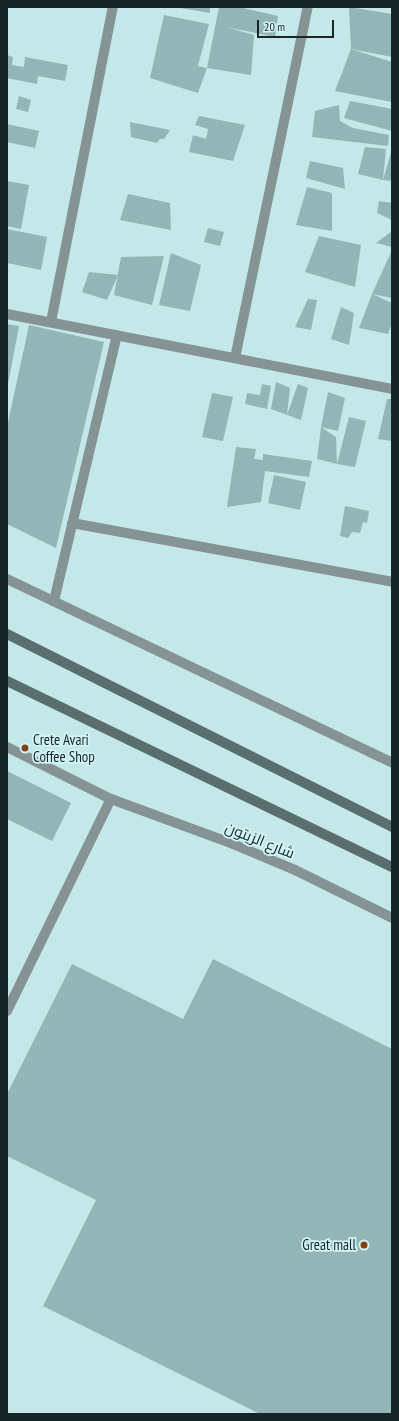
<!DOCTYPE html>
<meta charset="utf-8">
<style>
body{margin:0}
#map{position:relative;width:399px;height:1421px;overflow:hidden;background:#c4e7e9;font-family:"PT Sans Narrow",Cairo,sans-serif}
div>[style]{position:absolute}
.building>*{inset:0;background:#94b5b7}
.street>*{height:10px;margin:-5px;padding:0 5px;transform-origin:5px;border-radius:5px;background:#859394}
.secondary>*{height:10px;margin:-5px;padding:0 5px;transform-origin:5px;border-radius:5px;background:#5a6e70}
.dots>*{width:11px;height:11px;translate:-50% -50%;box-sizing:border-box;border:2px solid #d1f4f6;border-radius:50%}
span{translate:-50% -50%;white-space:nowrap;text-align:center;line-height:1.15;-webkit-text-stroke:3.5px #d1f4f6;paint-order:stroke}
.poi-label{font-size:15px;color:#182526}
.left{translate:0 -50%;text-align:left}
.right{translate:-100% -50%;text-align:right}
.street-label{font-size:15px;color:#182526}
.frame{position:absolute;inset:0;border:8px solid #182526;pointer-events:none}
.scale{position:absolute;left:257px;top:20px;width:77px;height:18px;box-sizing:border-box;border:2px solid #182526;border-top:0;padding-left:5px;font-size:12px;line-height:14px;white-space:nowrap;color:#182526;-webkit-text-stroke:3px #d1f4f6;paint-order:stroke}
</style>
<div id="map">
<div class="building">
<div style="clip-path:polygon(174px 7px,210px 7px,210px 13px)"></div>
<div style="clip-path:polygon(219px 7px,239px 7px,278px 16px,275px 37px,226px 27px,254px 35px,251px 75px,207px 68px,198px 93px,150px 78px,164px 15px,209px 24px,198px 66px,207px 68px)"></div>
<div style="clip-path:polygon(349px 7px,392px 14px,392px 57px,351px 49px)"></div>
<div style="clip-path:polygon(351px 49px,392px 62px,392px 102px,335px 91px)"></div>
<div style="clip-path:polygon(7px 55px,13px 57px,12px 65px,24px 67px,25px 57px,68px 65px,65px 81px,38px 76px,37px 84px,7px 78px)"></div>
<div style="clip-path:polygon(19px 96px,31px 100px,28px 112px,16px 109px)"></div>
<div style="clip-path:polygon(350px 101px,392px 109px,392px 131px,344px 118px)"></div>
<div style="clip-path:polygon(339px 105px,340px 121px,353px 128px,389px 135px,388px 146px,312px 137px,315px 111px)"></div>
<div style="clip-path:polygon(199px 116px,245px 125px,233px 161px,189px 152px,193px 135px,206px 139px,208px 129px,195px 125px)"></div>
<div style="clip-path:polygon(130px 122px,170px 130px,164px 139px,160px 139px,157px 143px,131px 137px)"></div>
<div style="clip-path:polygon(7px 124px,39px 131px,35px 148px,7px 142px)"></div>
<div style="clip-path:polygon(365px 147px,386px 149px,383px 180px,358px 174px)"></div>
<div style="clip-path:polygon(392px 149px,392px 181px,383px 180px)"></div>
<div style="clip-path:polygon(310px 161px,343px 168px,345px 189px,306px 178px)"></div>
<div style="clip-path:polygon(7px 181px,29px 185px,21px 229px,7px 226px)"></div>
<div style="clip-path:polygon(307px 187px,332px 193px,332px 231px,296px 225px)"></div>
<div style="clip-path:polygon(128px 194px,170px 203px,171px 230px,120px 220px)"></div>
<div style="clip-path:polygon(379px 201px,392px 203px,392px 220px,377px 213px)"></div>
<div style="clip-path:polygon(208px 228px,224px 232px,220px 246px,204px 242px)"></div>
<div style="clip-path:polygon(7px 229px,47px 237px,41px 270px,7px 263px)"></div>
<div style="clip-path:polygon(392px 231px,392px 247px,376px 243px)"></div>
<div style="clip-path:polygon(319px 236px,361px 245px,355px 287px,305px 272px)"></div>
<div style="clip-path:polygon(392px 250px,392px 298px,372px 294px)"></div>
<div style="clip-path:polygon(171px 253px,201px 265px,190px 311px,159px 305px)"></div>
<div style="clip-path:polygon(164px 256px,152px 305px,114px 295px,121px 257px)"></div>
<div style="clip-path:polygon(89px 272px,118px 275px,107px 300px,82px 292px)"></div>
<div style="clip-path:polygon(372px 294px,392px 303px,392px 322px,388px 334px,359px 328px)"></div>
<div style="clip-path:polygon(308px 299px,317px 300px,311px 330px,295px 327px)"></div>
<div style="clip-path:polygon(341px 307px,354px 313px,349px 345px,331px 339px)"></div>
<div style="clip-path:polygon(7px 324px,19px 326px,8px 384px,7px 384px)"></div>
<div style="clip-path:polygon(29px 325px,104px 342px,56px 548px,7px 524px,7px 427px)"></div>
<div style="clip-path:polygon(276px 382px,290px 388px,287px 415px,298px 384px,308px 388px,301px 420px,271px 409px)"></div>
<div style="clip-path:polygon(262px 384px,271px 386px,267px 409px,245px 404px,247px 393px,260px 395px)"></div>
<div style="clip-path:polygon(328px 392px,345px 398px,338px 431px,321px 427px)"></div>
<div style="clip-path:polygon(212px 393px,233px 397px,223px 441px,202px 437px)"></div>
<div style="clip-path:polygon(387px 399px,392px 399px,392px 441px,378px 439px)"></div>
<div style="clip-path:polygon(349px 417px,366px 421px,355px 467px,337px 464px,317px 459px,321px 427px,336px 437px,337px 464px)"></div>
<div style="clip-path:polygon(236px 447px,256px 449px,254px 459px,263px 460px,263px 454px,312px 461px,309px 477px,265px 471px,261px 502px,227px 507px)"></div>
<div style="clip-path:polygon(274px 475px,306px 482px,300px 510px,268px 503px)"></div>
<div style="clip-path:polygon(345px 506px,369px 511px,367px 523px,363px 522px,360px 533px,352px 532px,348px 538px,340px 536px)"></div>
<div style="clip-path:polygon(7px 771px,71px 803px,52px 841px,7px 819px)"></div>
<div style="clip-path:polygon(213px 959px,392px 1049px,392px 1414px,260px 1414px,43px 1306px,96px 1200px,7px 1156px,7px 1094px,72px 964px,183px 1019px)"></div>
</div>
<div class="street">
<div style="left:7px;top:314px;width:392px;rotate:11deg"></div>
<div style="left:51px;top:322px;width:321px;rotate:-78.9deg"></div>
<div style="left:235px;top:358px;width:359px;rotate:-78.3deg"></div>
<div style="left:72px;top:523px;width:325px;rotate:10.4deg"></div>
<div style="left:7px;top:579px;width:427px;rotate:25.5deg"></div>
<div style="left:54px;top:601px;width:273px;rotate:-76.7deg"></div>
<div style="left:7px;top:747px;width:116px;rotate:26.6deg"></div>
<div style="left:111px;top:799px;width:130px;rotate:20.2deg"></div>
<div style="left:233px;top:844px;width:67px;rotate:22.8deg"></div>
<div style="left:295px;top:870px;width:108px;rotate:26.3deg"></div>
<div style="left:7px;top:1011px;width:236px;rotate:-63.9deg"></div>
</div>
<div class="secondary">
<div style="left:7px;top:634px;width:431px;rotate:26.6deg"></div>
<div style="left:7px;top:681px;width:428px;rotate:25.8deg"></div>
</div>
<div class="dots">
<div style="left:25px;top:748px;background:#844212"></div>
<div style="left:364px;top:1245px;background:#844212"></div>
</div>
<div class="poi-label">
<span class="left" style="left:33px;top:748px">Crete Avari<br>Coffee Shop</span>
<span class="right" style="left:356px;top:1245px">Great mall</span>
</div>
<div class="street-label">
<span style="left:260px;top:840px;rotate:22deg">شارع الزيتون</span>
</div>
<div class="frame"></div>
<div class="scale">20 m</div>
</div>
